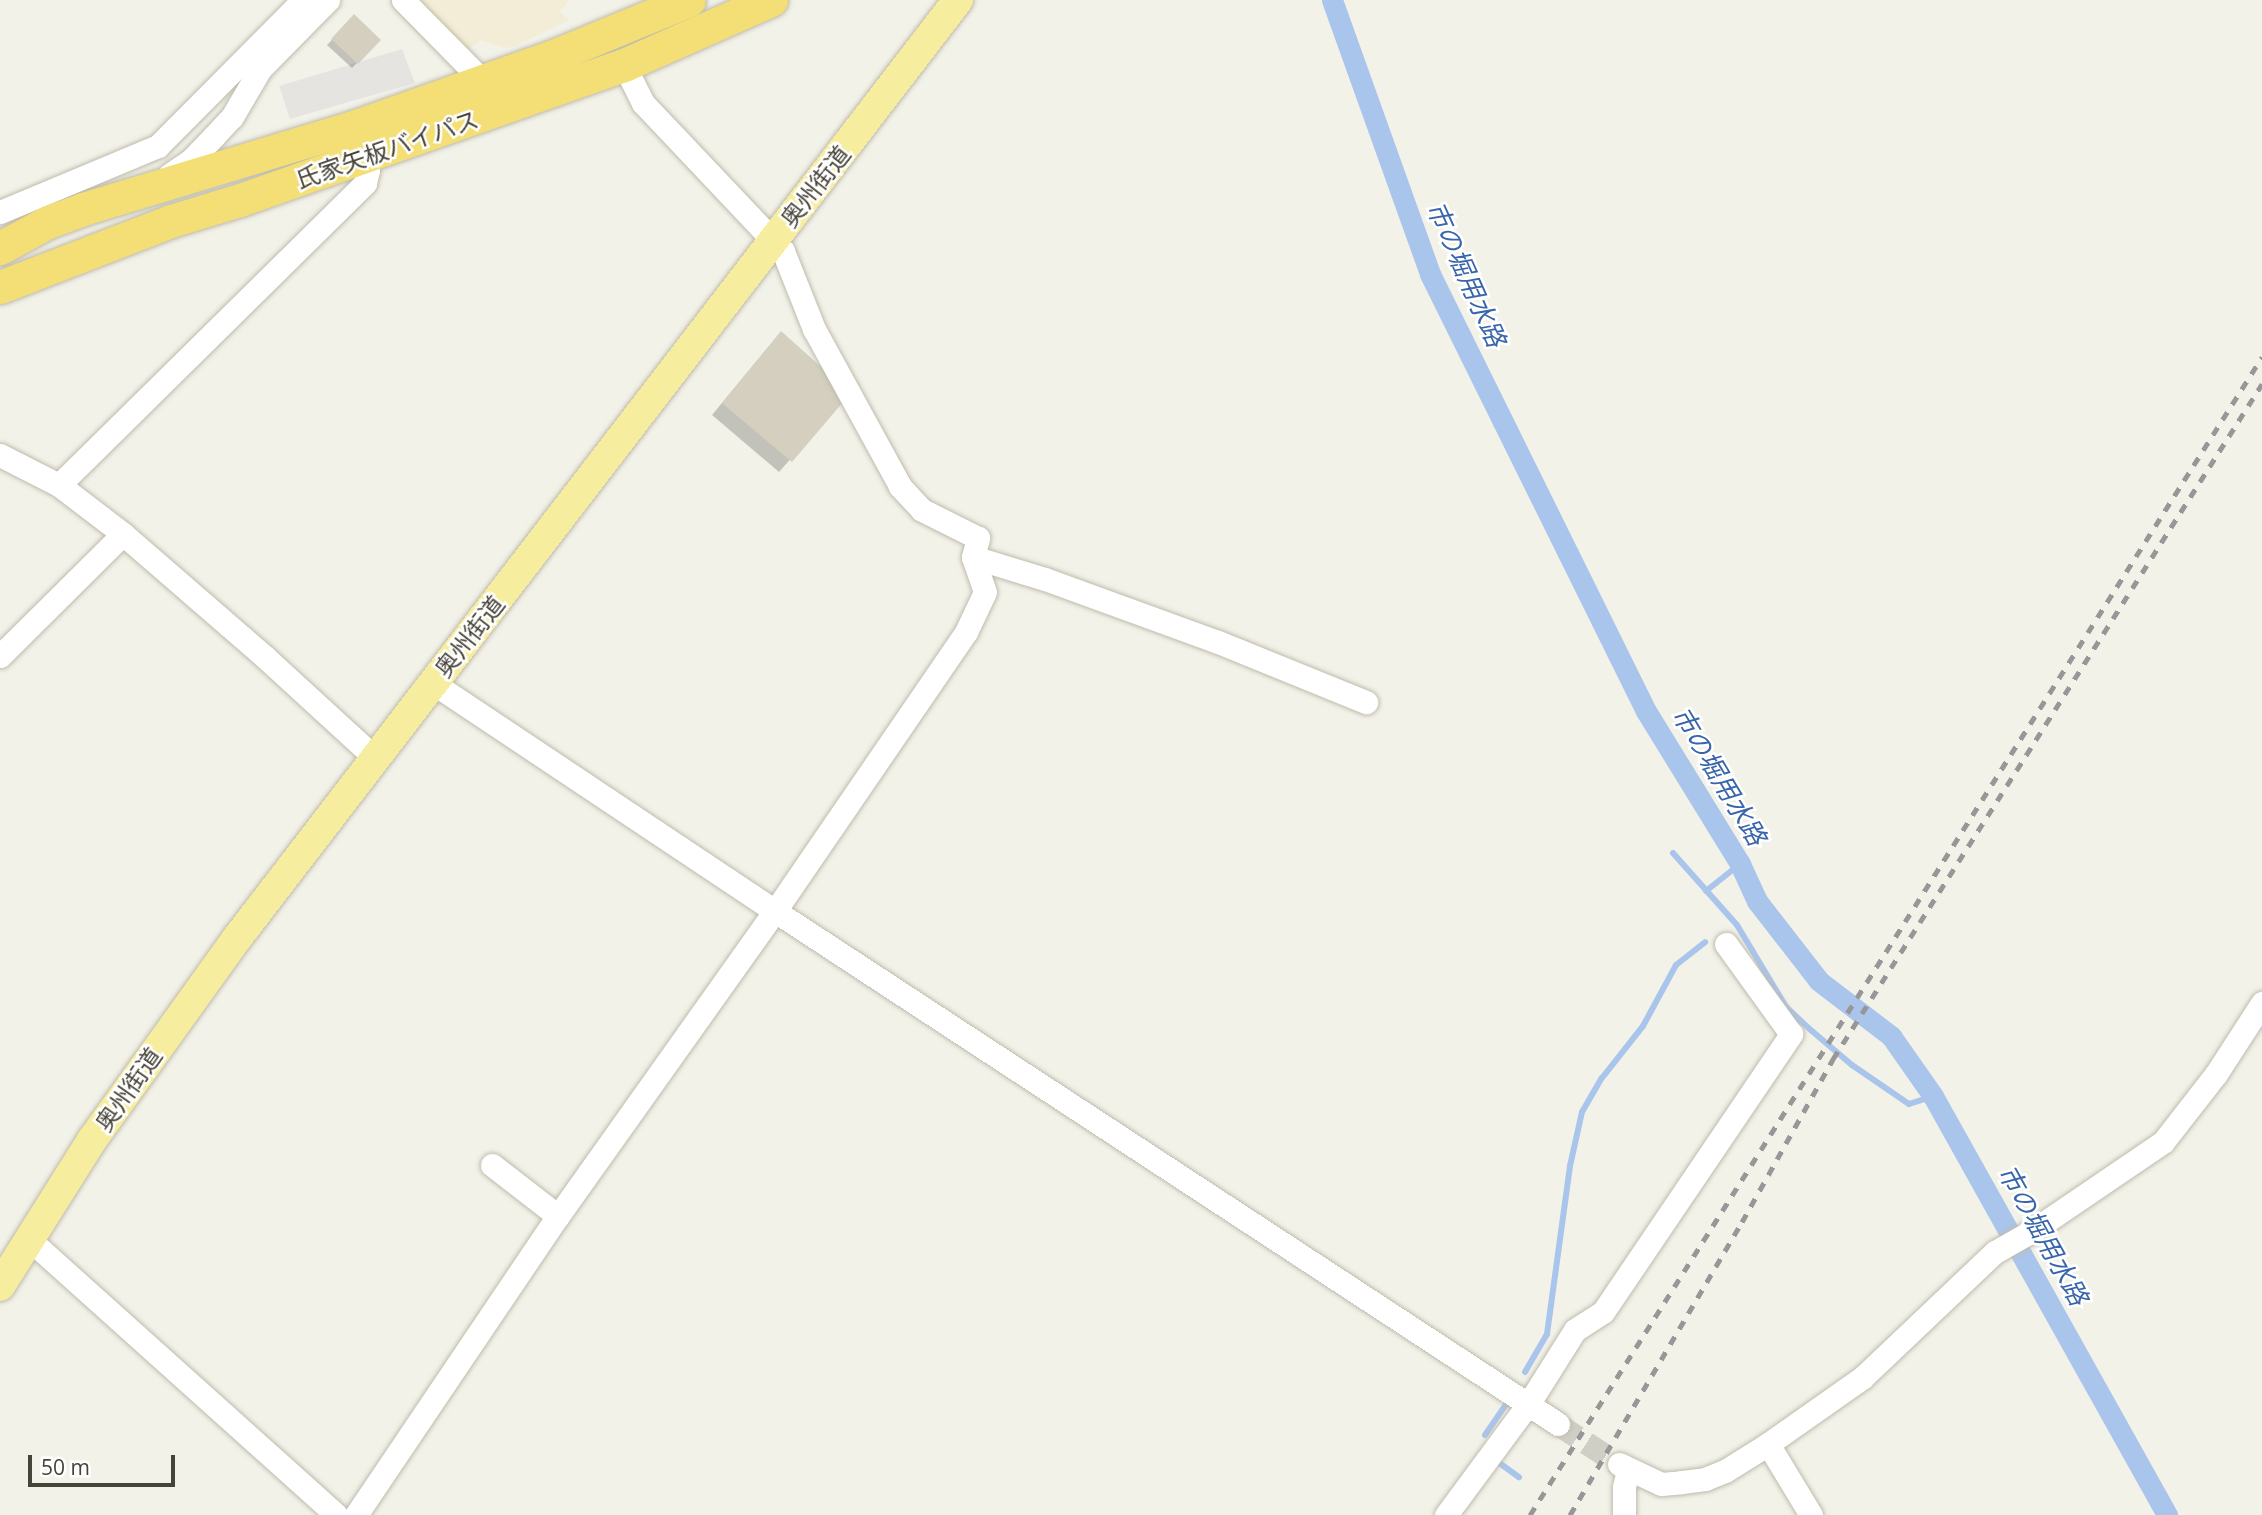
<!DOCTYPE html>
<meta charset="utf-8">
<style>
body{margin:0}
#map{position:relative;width:2262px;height:1515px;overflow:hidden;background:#f3f2e9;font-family:"Open Sans","Noto Sans JP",sans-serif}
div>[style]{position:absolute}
.commercial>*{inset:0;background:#f3ecd6}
.parking>*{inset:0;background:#e5e4e0}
.shadow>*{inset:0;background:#0003}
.stream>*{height:6px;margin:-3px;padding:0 3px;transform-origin:3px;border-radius:3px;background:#aac5eb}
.canal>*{height:21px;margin:-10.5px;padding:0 10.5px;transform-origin:10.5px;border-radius:10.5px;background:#aac5eb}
.building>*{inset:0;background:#d4cfbf}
.minor-tunnel>*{height:23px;margin-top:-11.5px;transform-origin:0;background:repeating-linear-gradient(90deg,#d0cfc6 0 23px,transparent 0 34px)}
.roads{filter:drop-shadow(0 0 2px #bebbac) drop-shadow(0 0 2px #bebbac)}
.minor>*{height:23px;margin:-11.5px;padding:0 11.5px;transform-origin:11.5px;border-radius:11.5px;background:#fff}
.major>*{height:30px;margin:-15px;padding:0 15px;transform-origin:15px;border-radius:15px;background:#f6ed9f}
.highway>*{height:33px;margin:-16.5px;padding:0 16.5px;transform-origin:16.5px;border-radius:16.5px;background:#f3df75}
.rail>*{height:5px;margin-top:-2.5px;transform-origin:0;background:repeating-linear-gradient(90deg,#979797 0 9px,transparent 0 18px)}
span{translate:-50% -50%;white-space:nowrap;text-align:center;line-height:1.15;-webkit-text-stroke:5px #fff;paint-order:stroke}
.street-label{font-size:24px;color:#464338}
.water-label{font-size:26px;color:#3966aa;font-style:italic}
.scale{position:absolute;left:28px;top:1455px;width:147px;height:32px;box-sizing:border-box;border:4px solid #464338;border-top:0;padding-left:9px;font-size:21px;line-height:24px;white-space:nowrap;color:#464338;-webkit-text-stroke:5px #fff;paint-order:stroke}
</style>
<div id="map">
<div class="commercial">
<div style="clip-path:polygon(416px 0,570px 0,560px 11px,569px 20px,515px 46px,505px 48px,481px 40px,468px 50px)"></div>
</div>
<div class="parking">
<div style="clip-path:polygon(402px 49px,415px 83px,290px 119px,279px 86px)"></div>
</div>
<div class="shadow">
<div style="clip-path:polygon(354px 17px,379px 40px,352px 68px,327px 45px)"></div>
<div style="clip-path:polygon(770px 345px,842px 401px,779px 472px,712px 415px)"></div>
</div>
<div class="stream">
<div style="left:1673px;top:853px;width:96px;rotate:48.4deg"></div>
<div style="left:1737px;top:925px;width:96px;rotate:59.1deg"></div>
<div style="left:1786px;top:1007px;width:35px;rotate:43deg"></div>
<div style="left:1812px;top:1031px;width:52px;rotate:40.4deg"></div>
<div style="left:1852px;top:1065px;width:69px;rotate:34.4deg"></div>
<div style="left:1909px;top:1104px;width:25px;rotate:-18deg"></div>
<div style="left:1706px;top:891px;width:43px;rotate:-38.5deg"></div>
<div style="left:1525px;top:1372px;width:44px;rotate:-59.9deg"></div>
<div style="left:1547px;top:1334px;width:170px;rotate:-82.2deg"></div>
<div style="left:1570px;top:1166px;width:55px;rotate:-77.5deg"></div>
<div style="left:1582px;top:1112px;width:39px;rotate:-60deg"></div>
<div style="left:1602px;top:1078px;width:66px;rotate:-51.7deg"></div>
<div style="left:1643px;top:1026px;width:69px;rotate:-61.6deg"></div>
<div style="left:1676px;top:965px;width:37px;rotate:-38deg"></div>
<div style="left:1485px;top:1435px;width:42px;rotate:-55.6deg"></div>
<div style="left:1498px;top:1462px;width:26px;rotate:36deg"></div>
</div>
<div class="canal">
<div style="left:1332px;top:0;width:291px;rotate:70.3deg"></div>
<div style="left:1430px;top:274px;width:487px;rotate:63.7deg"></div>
<div style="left:1646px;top:711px;width:180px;rotate:58.4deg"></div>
<div style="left:1740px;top:864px;width:41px;rotate:65.3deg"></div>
<div style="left:1757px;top:901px;width:101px;rotate:52.2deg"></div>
<div style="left:1819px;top:981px;width:91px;rotate:37.4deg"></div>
<div style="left:1891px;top:1036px;width:73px;rotate:55deg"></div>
<div style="left:1933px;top:1096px;width:480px;rotate:60.8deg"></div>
</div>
<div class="building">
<div style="clip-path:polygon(354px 14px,381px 40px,358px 64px,331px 39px)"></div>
<div style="clip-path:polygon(781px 331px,828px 373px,844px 401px,792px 462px,722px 403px)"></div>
</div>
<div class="minor-tunnel">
<div style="left:1558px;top:1424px;width:73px;rotate:33.3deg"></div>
</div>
<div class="roads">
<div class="minor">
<div style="left:403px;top:0;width:104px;rotate:45.4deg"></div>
<div style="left:476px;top:74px;width:8px;rotate:83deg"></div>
<div style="left:169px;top:175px;width:27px;rotate:-34deg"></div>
<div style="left:191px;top:160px;width:33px;rotate:-46deg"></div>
<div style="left:214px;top:136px;width:26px;rotate:-47deg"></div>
<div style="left:232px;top:117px;width:56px;rotate:-59.7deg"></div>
<div style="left:260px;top:69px;width:97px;rotate:-45.4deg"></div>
<div style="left:0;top:212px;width:171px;rotate:-22.7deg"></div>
<div style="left:158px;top:146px;width:206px;rotate:-45.2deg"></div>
<div style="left:0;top:455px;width:66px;rotate:27deg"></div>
<div style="left:59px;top:485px;width:81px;rotate:37.4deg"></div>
<div style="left:123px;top:534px;width:189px;rotate:40.9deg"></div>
<div style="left:266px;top:658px;width:148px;rotate:42.5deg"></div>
<div style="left:59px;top:485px;width:430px;rotate:-44.6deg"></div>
<div style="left:365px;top:183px;width:13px;rotate:-77deg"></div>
<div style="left:368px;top:170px;width:13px;rotate:-99deg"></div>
<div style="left:973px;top:557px;width:75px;rotate:17deg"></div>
<div style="left:1045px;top:579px;width:184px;rotate:20deg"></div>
<div style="left:1218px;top:642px;width:160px;rotate:22.1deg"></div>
<div style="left:0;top:656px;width:173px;rotate:-44.8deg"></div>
<div style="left:433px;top:683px;width:411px;rotate:33.7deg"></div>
<div style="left:775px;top:911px;width:936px;rotate:33.23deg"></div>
<div style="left:492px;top:1165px;width:83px;rotate:37.7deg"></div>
<div style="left:30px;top:1240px;width:411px;rotate:41.9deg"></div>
<div style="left:1768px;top:1444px;width:115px;rotate:-35.1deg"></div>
<div style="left:1862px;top:1378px;width:183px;rotate:-43.5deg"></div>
<div style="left:1995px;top:1252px;width:43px;rotate:-29.6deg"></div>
<div style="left:2032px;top:1231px;width:158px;rotate:-34.2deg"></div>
<div style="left:2163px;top:1142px;width:86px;rotate:-52.1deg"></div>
<div style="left:2216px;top:1074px;width:85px;rotate:-57.1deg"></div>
<div style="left:1619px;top:1464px;width:47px;rotate:25.5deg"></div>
<div style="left:1661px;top:1484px;width:21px;rotate:-5deg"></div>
<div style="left:1682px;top:1482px;width:23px;rotate:-7deg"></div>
<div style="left:1705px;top:1479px;width:22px;rotate:-22deg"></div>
<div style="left:1725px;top:1471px;width:51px;rotate:-32.1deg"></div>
<div style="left:1768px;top:1444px;width:83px;rotate:58.8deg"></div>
<div style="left:356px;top:1515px;width:361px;rotate:-56deg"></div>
<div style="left:558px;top:1216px;width:374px;rotate:-54.6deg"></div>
<div style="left:775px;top:911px;width:338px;rotate:-55.6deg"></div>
<div style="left:966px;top:632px;width:44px;rotate:-64.6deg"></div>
<div style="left:985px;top:592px;width:37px;rotate:-109deg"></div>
<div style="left:973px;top:557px;width:20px;rotate:-75deg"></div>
<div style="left:978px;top:538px;width:63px;rotate:-153.4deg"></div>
<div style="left:922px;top:510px;width:33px;rotate:-133deg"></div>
<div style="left:900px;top:486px;width:179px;rotate:-118.7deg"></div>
<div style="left:814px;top:329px;width:84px;rotate:-111.7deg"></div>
<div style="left:783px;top:251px;width:204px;rotate:-133.4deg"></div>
<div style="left:643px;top:103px;width:42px;rotate:-116.6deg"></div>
<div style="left:1446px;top:1515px;width:139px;rotate:-53.5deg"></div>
<div style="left:1529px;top:1403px;width:86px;rotate:-57.8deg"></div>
<div style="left:1575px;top:1330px;width:33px;rotate:-33deg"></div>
<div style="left:1603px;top:1312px;width:336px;rotate:-55.9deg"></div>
<div style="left:1791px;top:1034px;width:111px;rotate:-125.8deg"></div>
<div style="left:1624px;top:1515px;width:28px;rotate:-90deg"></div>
<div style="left:1624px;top:1487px;width:17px;rotate:-77deg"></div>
</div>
<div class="major">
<div style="left:0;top:1286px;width:173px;rotate:-57.8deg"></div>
<div style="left:92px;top:1140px;width:250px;rotate:-54.3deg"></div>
<div style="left:238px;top:937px;width:1182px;rotate:-52.46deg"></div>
</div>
<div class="highway">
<div style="left:0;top:248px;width:55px;rotate:-28.4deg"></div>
<div style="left:48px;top:222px;width:37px;rotate:-20deg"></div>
<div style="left:83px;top:209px;width:282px;rotate:-16.9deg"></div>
<div style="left:353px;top:127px;width:210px;rotate:-19.5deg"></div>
<div style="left:551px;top:57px;width:149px;rotate:-22.4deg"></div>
<div style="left:0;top:287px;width:183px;rotate:-21.1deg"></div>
<div style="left:171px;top:221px;width:72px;rotate:-16.9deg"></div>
<div style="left:240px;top:200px;width:407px;rotate:-19.4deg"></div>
<div style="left:624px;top:65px;width:161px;rotate:-23.9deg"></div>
</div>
</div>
<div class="rail">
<div style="left:1530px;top:1515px;width:1370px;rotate:-57.7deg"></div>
<div style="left:1570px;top:1515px;width:340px;rotate:-59.6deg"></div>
<div style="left:1742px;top:1222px;width:187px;rotate:-60.8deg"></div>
<div style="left:1833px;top:1059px;width:800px;rotate:-57.56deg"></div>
</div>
<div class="street-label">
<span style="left:387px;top:149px;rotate:-19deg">氏家矢板バイパス</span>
<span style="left:815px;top:186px;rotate:-52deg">奥州街道</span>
<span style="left:469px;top:636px;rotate:-52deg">奥州街道</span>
<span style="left:128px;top:1089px;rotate:-55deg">奥州街道</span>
</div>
<div class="water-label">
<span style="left:1466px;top:274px;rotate:66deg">市の堀用水路</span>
<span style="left:1719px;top:776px;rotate:59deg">市の堀用水路</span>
<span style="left:2043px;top:1235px;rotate:61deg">市の堀用水路</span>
</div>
<div class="scale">50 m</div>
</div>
